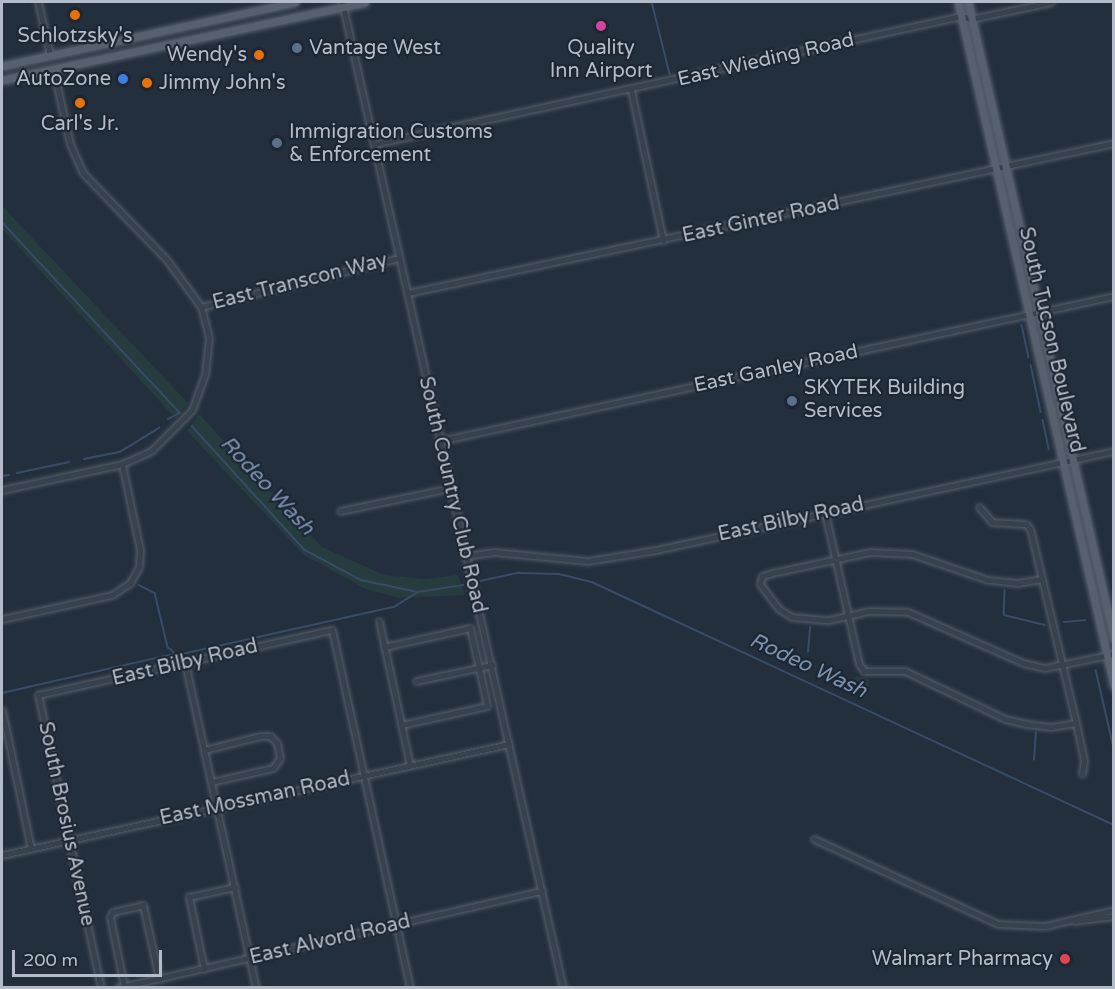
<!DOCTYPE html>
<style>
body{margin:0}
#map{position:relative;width:1115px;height:989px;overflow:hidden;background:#242f3e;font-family:"Varela Round",sans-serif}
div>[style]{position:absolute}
.green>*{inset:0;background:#263c3f}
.stream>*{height:1.5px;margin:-0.75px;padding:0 0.75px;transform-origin:0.75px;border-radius:0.75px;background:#394c67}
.roads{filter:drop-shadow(0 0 2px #565f6c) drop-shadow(0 0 2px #565f6c)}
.minor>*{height:5px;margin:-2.5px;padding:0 2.5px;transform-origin:2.5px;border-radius:2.5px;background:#38414e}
.major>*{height:7px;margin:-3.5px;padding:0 3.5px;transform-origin:3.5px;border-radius:3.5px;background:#56606e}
.dots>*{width:16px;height:16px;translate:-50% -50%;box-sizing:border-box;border:3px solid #1d2633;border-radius:50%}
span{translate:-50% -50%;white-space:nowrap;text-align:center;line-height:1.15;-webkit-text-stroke:4.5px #1d2633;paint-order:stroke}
.poi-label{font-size:20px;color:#b4bcc9}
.left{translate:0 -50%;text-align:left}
.right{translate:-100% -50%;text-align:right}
.street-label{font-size:20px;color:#b4bcc9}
.water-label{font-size:21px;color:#7c92b1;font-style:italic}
.frame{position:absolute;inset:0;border:3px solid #b4bcc9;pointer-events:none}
.scale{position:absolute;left:12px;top:950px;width:150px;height:27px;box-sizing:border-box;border:3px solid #b4bcc9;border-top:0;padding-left:8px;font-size:18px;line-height:21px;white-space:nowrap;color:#b4bcc9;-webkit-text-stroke:4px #1d2633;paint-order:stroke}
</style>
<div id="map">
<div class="green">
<div style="clip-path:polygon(2px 206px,188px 403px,176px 419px,2px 229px)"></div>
<div style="clip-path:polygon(199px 414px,322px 547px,384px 575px,425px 579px,458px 575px,465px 595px,399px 598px,366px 589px,304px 555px,187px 431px)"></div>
<div style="clip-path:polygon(857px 676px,869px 680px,867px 696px,852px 688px,848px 681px)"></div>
</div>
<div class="stream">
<div style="left:652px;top:2px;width:74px;rotate:76deg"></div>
<div style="left:2px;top:222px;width:261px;rotate:47deg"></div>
<div style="left:180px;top:413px;width:13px;rotate:151deg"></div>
<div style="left:1022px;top:325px;width:33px;rotate:78deg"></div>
<div style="left:1031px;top:365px;width:48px;rotate:78deg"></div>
<div style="left:1043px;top:420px;width:30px;rotate:78deg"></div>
<div style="left:192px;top:426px;width:168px;rotate:47.7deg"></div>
<div style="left:305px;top:550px;width:64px;rotate:28.2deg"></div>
<div style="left:361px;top:580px;width:58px;rotate:11.9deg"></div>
<div style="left:418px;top:592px;width:46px;rotate:-8.8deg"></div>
<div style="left:84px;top:459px;width:37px;rotate:-11deg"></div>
<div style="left:120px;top:452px;width:46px;rotate:-31.6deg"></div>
<div style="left:17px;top:473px;width:53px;rotate:-11.9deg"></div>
<div style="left:2px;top:476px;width:7px;rotate:-8deg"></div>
<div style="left:480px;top:581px;width:40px;rotate:-12deg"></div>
<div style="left:519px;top:573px;width:40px;rotate:1.4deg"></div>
<div style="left:559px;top:574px;width:34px;rotate:14deg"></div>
<div style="left:592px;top:582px;width:576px;rotate:24.96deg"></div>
<div style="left:139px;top:585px;width:18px;rotate:27deg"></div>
<div style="left:155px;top:593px;width:56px;rotate:76.5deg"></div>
<div style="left:168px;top:647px;width:12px;rotate:42deg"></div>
<div style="left:177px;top:655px;width:222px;rotate:-12.5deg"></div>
<div style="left:394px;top:607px;width:28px;rotate:-32deg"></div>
<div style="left:1005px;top:590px;width:25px;rotate:92deg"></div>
<div style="left:1004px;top:615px;width:42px;rotate:13.7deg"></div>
<div style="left:1064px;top:622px;width:21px;rotate:-5deg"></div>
<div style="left:808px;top:652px;width:25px;rotate:-85deg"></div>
<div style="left:1096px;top:670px;width:80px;rotate:77deg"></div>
<div style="left:2px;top:693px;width:175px;rotate:-12.8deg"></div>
<div style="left:1034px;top:760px;width:27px;rotate:-86deg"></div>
</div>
<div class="roads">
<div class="minor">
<div style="left:38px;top:2px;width:54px;rotate:77.2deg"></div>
<div style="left:342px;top:2px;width:1010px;rotate:77.37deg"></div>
<div style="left:631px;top:90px;width:154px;rotate:78deg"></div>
<div style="left:374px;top:144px;width:601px;rotate:-12.3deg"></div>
<div style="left:961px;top:16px;width:10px;rotate:17deg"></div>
<div style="left:971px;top:19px;width:82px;rotate:-12deg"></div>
<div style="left:408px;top:293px;width:722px;rotate:-11.99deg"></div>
<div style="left:201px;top:307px;width:204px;rotate:-13.9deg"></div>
<div style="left:439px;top:441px;width:690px;rotate:-12.12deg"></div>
<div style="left:2px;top:490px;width:123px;rotate:-12.2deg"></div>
<div style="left:122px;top:464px;width:32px;rotate:-24deg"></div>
<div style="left:151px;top:451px;width:58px;rotate:-45deg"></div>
<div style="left:192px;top:410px;width:37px;rotate:-70deg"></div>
<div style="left:205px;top:375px;width:37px;rotate:-84deg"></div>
<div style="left:209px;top:338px;width:32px;rotate:-104deg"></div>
<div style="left:201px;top:307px;width:58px;rotate:-125.9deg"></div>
<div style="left:167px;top:260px;width:121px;rotate:-134deg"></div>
<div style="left:83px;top:173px;width:32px;rotate:-114deg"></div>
<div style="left:70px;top:144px;width:78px;rotate:-102.6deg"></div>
<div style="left:340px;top:511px;width:112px;rotate:-11.8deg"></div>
<div style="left:825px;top:513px;width:155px;rotate:77.3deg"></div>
<div style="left:859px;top:664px;width:9px;rotate:54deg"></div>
<div style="left:864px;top:671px;width:41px"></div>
<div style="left:905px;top:671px;width:111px;rotate:25.6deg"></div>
<div style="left:1005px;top:719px;width:22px;rotate:13deg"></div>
<div style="left:1026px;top:724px;width:25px;rotate:7deg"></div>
<div style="left:1051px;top:727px;width:25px;rotate:-9deg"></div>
<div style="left:1076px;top:723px;width:199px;rotate:-103.3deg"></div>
<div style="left:1030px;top:529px;width:6px;rotate:-129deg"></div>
<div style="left:1026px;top:524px;width:34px;rotate:-177deg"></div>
<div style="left:992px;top:522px;width:20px;rotate:-131deg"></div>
<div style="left:465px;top:556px;width:29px;rotate:-8deg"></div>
<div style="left:494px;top:552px;width:94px;rotate:5.5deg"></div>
<div style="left:588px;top:561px;width:69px;rotate:-9.2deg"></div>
<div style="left:656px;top:550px;width:469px;rotate:-12.2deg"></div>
<div style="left:1042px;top:579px;width:24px;rotate:171deg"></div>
<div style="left:1018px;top:583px;width:30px;rotate:-174deg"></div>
<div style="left:988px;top:580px;width:80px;rotate:-161.1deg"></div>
<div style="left:912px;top:554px;width:42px;rotate:-177.3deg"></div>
<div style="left:870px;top:552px;width:100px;rotate:167.9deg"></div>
<div style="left:772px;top:573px;width:10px;rotate:163deg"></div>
<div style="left:762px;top:576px;width:8px;rotate:104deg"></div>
<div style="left:760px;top:584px;width:31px;rotate:53deg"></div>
<div style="left:779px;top:609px;width:15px;rotate:32deg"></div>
<div style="left:792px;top:617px;width:37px;rotate:5deg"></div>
<div style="left:829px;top:620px;width:41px;rotate:-12.7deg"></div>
<div style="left:869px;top:611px;width:39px;rotate:1deg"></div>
<div style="left:908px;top:612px;width:126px;rotate:23.9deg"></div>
<div style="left:1023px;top:663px;width:23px;rotate:13deg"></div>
<div style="left:1045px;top:668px;width:70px;rotate:-11.5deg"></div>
<div style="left:2px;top:619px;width:113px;rotate:-12.3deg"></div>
<div style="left:112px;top:595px;width:22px;rotate:-34deg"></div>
<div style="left:130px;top:583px;width:18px;rotate:-61deg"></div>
<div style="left:139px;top:567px;width:17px;rotate:-87deg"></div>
<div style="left:140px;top:550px;width:88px;rotate:-101.8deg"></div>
<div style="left:379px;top:621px;width:147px;rotate:77.9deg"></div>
<div style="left:384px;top:647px;width:88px;rotate:-12.5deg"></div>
<div style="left:470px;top:628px;width:41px;rotate:77.3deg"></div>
<div style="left:479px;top:668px;width:39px;rotate:78deg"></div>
<div style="left:487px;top:706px;width:88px;rotate:167.5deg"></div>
<div style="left:185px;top:663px;width:333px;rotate:77.7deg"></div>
<div style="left:416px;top:681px;width:78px;rotate:-11.9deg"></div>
<div style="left:2px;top:710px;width:142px;rotate:78.2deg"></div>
<div style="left:1076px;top:723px;width:39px;rotate:78deg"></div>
<div style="left:1084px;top:761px;width:13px;rotate:99deg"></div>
<div style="left:204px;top:750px;width:58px;rotate:-14deg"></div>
<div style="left:260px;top:736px;width:10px"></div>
<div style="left:270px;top:736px;width:10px;rotate:45deg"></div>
<div style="left:277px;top:743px;width:15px;rotate:79deg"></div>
<div style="left:280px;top:758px;width:12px;rotate:125deg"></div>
<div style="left:273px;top:768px;width:64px;rotate:167.3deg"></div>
<div style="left:814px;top:839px;width:203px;rotate:24.8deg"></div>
<div style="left:998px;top:924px;width:47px;rotate:2.4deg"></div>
<div style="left:1045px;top:926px;width:71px;rotate:-13.1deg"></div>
<div style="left:2px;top:855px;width:519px;rotate:-12.35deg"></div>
<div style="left:1074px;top:921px;width:40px;rotate:-7.1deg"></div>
<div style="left:204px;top:969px;width:74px;rotate:-101.8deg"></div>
<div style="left:189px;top:897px;width:47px;rotate:-12.3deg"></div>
<div style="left:124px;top:986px;width:70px;rotate:-101.5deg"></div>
<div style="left:110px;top:917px;width:6px;rotate:-59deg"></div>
<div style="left:113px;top:912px;width:31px;rotate:-13deg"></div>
<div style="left:143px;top:905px;width:76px;rotate:77.8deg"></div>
<div style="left:101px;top:988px;width:300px;rotate:-102.1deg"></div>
<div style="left:38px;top:695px;width:301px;rotate:-12.5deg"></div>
<div style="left:332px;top:630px;width:366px;rotate:77.7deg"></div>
<div style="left:117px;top:988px;width:436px;rotate:-12.9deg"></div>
</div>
<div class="major">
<div style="left:958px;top:2px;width:702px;rotate:77.15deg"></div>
<div style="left:968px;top:2px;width:654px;rotate:77.09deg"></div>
<div style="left:2px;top:66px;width:300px;rotate:-12.3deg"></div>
<div style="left:2px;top:80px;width:371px;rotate:-12.1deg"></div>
</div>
</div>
<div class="dots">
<div style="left:75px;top:15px;background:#e8710a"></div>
<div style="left:601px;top:26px;background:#d1479c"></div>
<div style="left:297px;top:48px;background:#5c6f8a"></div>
<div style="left:259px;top:55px;background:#e8710a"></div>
<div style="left:123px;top:79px;background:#3f7fe0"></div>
<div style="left:147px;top:83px;background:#e8710a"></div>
<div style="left:80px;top:103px;background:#e8710a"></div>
<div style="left:277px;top:143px;background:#5c6f8a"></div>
<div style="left:792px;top:401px;background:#5c6f8a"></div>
<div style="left:1065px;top:959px;background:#e0444e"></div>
</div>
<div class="poi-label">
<span style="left:75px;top:36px">Schlotzsky's</span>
<span class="left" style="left:309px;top:48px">Vantage West</span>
<span style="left:601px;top:60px">Quality<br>Inn Airport</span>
<span class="right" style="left:247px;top:55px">Wendy's</span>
<span class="right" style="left:111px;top:79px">AutoZone</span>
<span class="left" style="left:159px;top:83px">Jimmy John's</span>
<span style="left:80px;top:124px">Carl's Jr.</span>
<span class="left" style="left:289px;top:144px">Immigration Customs<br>&amp; Enforcement</span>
<span class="left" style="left:804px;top:400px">SKYTEK Building<br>Services</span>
<span class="right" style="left:1053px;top:959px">Walmart Pharmacy</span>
</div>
<div class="street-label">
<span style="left:766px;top:60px;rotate:-13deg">East Wieding Road</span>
<span style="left:761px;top:220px;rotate:-12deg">East Ginter Road</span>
<span style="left:300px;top:282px;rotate:-14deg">East Transcon Way</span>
<span style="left:1051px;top:340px;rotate:77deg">South Tucson Boulevard</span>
<span style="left:776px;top:369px;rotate:-12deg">East Ganley Road</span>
<span style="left:452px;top:495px;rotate:77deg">South Country Club Road</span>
<span style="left:791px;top:520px;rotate:-12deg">East Bilby Road</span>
<span style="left:185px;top:663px;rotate:-13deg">East Bilby Road</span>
<span style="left:255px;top:799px;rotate:-12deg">East Mossman Road</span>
<span style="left:66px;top:824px;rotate:78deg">South Brosius Avenue</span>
<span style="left:330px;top:940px;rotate:-13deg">East Alvord Road</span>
</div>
<div class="water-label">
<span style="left:267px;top:486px;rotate:47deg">Rodeo Wash</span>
<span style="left:808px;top:666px;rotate:25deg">Rodeo Wash</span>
</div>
<div class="frame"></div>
<div class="scale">200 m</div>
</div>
